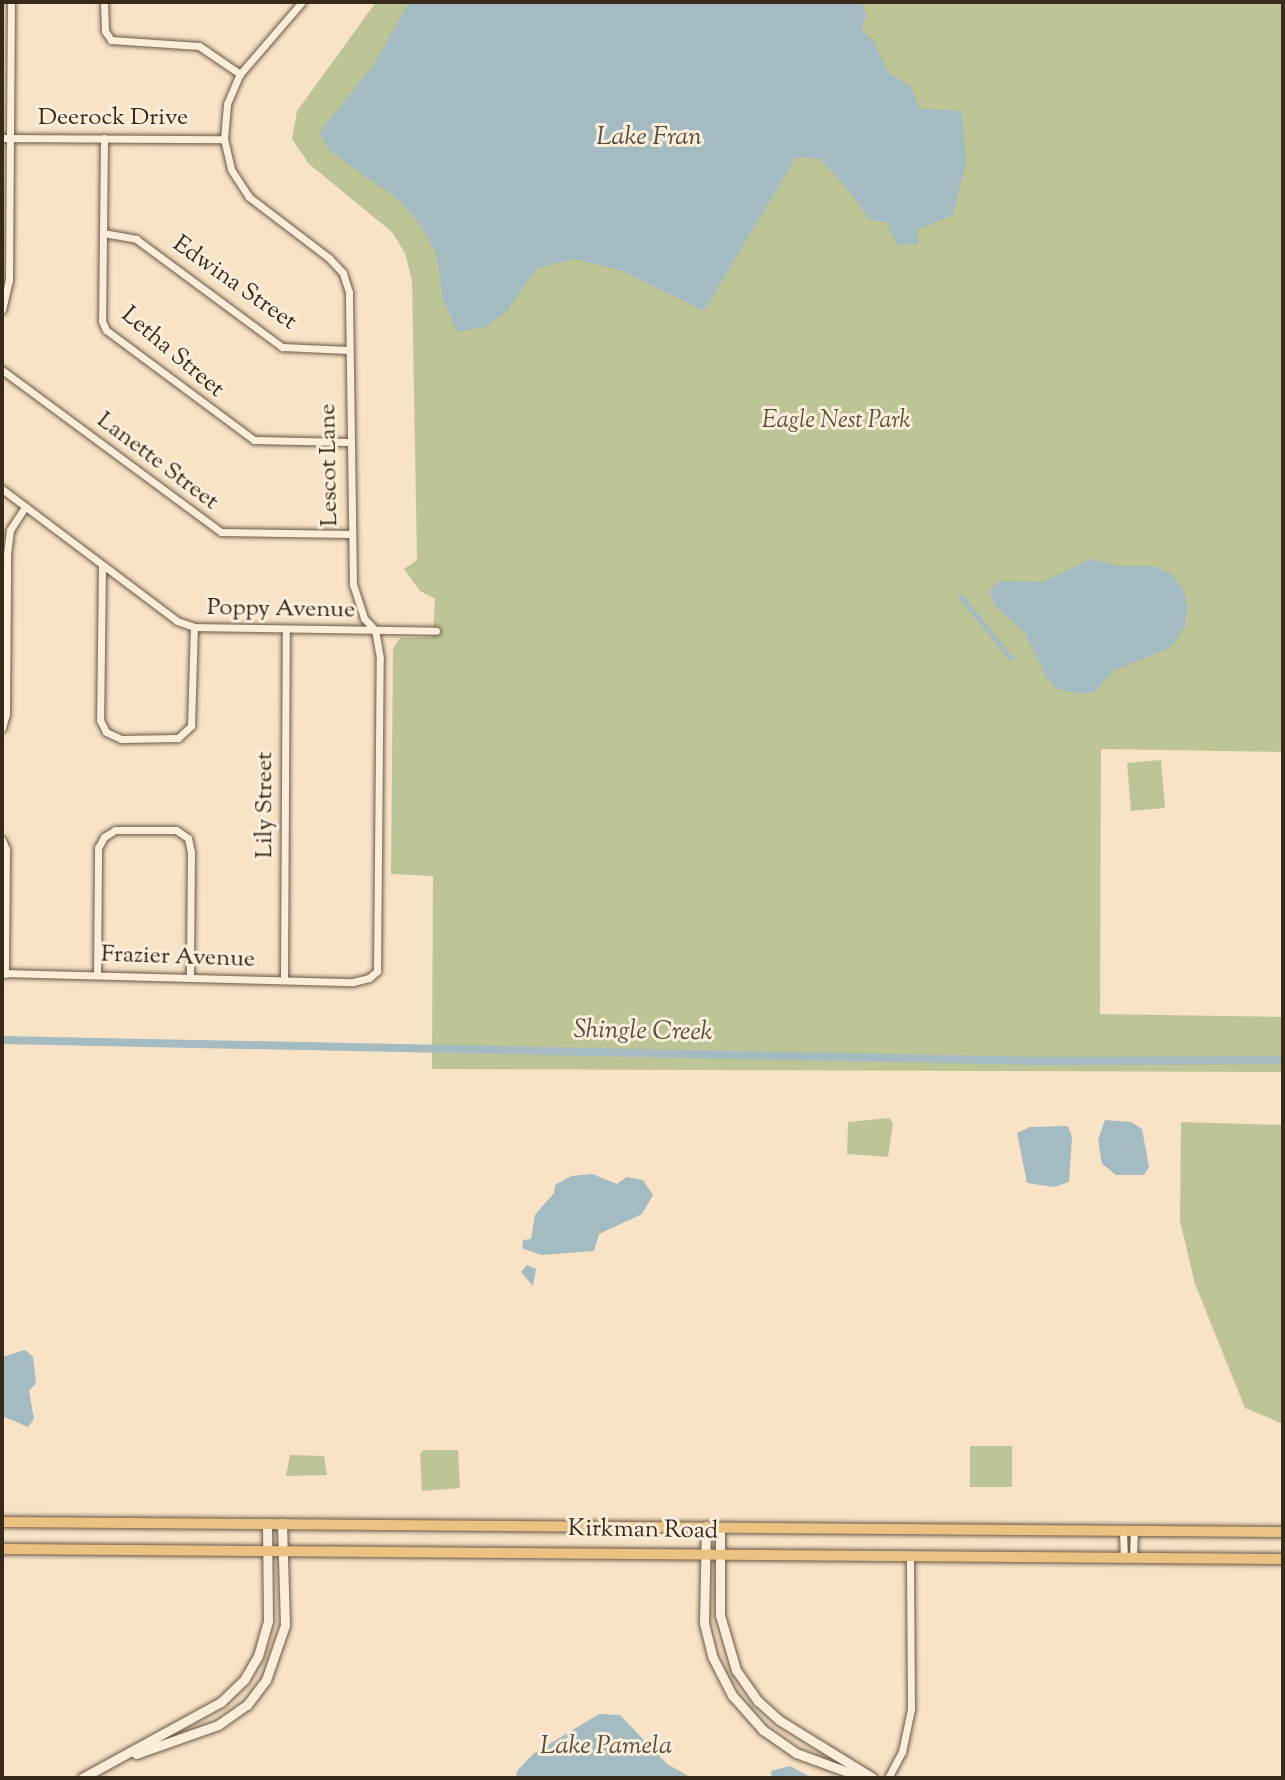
<!DOCTYPE html>
<style>
body{margin:0}
#map{position:relative;width:1285px;height:1780px;overflow:hidden;background:#f8e3c6;font-family:"Sorts Mill Goudy",serif}
div>[style]{position:absolute}
.green>*{inset:0;background:#bdc495}
.water>*{inset:0;background:#a4bbc1}
.canal>*{height:8px;margin:-4px;padding:0 4px;transform-origin:4px;border-radius:4px;background:#a4bbc1}
.roads{filter:drop-shadow(0 0 2px #685846) drop-shadow(0 0 2px #685846)}
.minor>*{height:7px;margin:-3.5px;padding:0 3.5px;transform-origin:3.5px;border-radius:3.5px;background:#faedda}
.tertiary>*{height:9px;margin:-4.5px;padding:0 4.5px;transform-origin:4.5px;border-radius:4.5px;background:#faedda}
.primary>*{height:10px;margin:-5px;padding:0 5px;transform-origin:5px;border-radius:5px;background:#ecc283}
span{translate:-50% -50%;white-space:nowrap;text-align:center;line-height:1.15;-webkit-text-stroke:6px #faedda;paint-order:stroke}
.street-label{font-size:24px;color:#382a1b}
.park-label{font-size:24px;color:#59503a;font-style:italic}
.water-label{font-size:26px;color:#534e44;font-style:italic}
.frame{position:absolute;inset:0;border:4px solid #382a1b;pointer-events:none}
</style>
<div id="map">
<div class="green">
<div style="clip-path:polygon(376px 2px,1283px 2px,1283px 752px,1101px 749px,1100px 1014px,1283px 1017px,1283px 1072px,432px 1069px,433px 876px,391px 874px,393px 649px,400px 638px,433px 637px,435px 599px,420px 591px,404px 569px,417px 560px,412px 280px,405px 253px,392px 232px,309px 164px,292px 139px,297px 111px)"></div>
<div style="clip-path:polygon(1161px 760px,1165px 808px,1131px 811px,1127px 763px)"></div>
<div style="clip-path:polygon(889px 1118px,893px 1123px,888px 1157px,847px 1154px,848px 1122px)"></div>
<div style="clip-path:polygon(1181px 1122px,1283px 1125px,1283px 1424px,1245px 1408px,1195px 1284px,1180px 1221px)"></div>
<div style="clip-path:polygon(970px 1446px,1012px 1446px,1012px 1487px,970px 1487px)"></div>
<div style="clip-path:polygon(424px 1450px,458px 1450px,460px 1488px,422px 1491px,420px 1453px)"></div>
<div style="clip-path:polygon(290px 1455px,324px 1456px,327px 1475px,286px 1476px)"></div>
</div>
<div class="water">
<div style="clip-path:polygon(409px 2px,862px 2px,866px 15px,861px 30px,874px 41px,888px 72px,911px 87px,920px 109px,962px 111px,966px 164px,953px 215px,917px 230px,918px 244px,897px 245px,886px 222px,869px 220px,851px 193px,820px 159px,796px 157px,704px 311px,623px 271px,575px 259px,537px 268px,507px 311px,485px 327px,457px 332px,443px 300px,436px 253px,420px 224px,399px 200px,331px 152px,319px 133px,375px 63px)"></div>
<div style="clip-path:polygon(1090px 559px,1119px 566px,1153px 566px,1172px 574px,1184px 590px,1188px 606px,1185px 627px,1170px 648px,1113px 671px,1095px 692px,1082px 694px,1057px 689px,1046px 677px,1024px 632px,995px 606px,990px 591px,998px 581px,1043px 582px)"></div>
<div style="clip-path:polygon(962px 594px,1014px 658px,1011px 662px,958px 597px)"></div>
<div style="clip-path:polygon(1105px 1120px,1131px 1122px,1142px 1129px,1149px 1167px,1144px 1175px,1116px 1175px,1102px 1164px,1098px 1140px)"></div>
<div style="clip-path:polygon(1068px 1126px,1072px 1137px,1069px 1182px,1054px 1187px,1027px 1183px,1017px 1133px,1030px 1127px)"></div>
<div style="clip-path:polygon(592px 1174px,617px 1184px,627px 1177px,643px 1180px,653px 1195px,642px 1214px,599px 1234px,594px 1251px,541px 1255px,522px 1248px,523px 1240px,531px 1239px,535px 1215px,554px 1193px,555px 1185px,571px 1176px)"></div>
<div style="clip-path:polygon(527px 1265px,536px 1269px,533px 1286px,521px 1272px)"></div>
<div style="clip-path:polygon(25px 1350px,33px 1357px,36px 1383px,29px 1391px,34px 1419px,28px 1427px,2px 1416px,2px 1357px)"></div>
<div style="clip-path:polygon(599px 1714px,620px 1715px,667px 1764px,692px 1778px,516px 1778px,517px 1771px,533px 1754px)"></div>
<div style="clip-path:polygon(790px 1766px,812px 1778px,772px 1778px,771px 1771px)"></div>
</div>
<div class="canal">
<div style="left:2px;top:1040px;width:1035px;rotate:1.16deg"></div>
<div style="left:1037px;top:1061px;width:246px;rotate:-0.2deg"></div>
</div>
<div class="roads">
<div class="minor">
<div style="left:104px;top:2px;width:29px;rotate:88deg"></div>
<div style="left:105px;top:31px;width:11px;rotate:56deg"></div>
<div style="left:111px;top:40px;width:88px;rotate:3.9deg"></div>
<div style="left:199px;top:46px;width:50px;rotate:34.3deg"></div>
<div style="left:2px;top:138px;width:222px;rotate:0.3deg"></div>
<div style="left:104px;top:138px;width:183px;rotate:90.6deg"></div>
<div style="left:102px;top:321px;width:10px;rotate:66deg"></div>
<div style="left:106px;top:330px;width:184px;rotate:36.6deg"></div>
<div style="left:254px;top:440px;width:95px;rotate:1.2deg"></div>
<div style="left:103px;top:233px;width:34px;rotate:10deg"></div>
<div style="left:136px;top:239px;width:182px;rotate:36.5deg"></div>
<div style="left:282px;top:347px;width:66px;rotate:2.6deg"></div>
<div style="left:2px;top:310px;width:31px;rotate:-77deg"></div>
<div style="left:9px;top:280px;width:278px;rotate:-89.6deg"></div>
<div style="left:2px;top:370px;width:272px;rotate:36.5deg"></div>
<div style="left:221px;top:532px;width:130px;rotate:0.9deg"></div>
<div style="left:2px;top:489px;width:219px;rotate:37deg"></div>
<div style="left:177px;top:621px;width:18px;rotate:19deg"></div>
<div style="left:194px;top:627px;width:242px;rotate:0.9deg"></div>
<div style="left:102px;top:565px;width:155px;rotate:90.7deg"></div>
<div style="left:100px;top:720px;width:13px;rotate:63deg"></div>
<div style="left:106px;top:732px;width:17px;rotate:25deg"></div>
<div style="left:121px;top:739px;width:57px;rotate:-1deg"></div>
<div style="left:178px;top:738px;width:18px;rotate:-43deg"></div>
<div style="left:191px;top:726px;width:99px;rotate:-88.3deg"></div>
<div style="left:2px;top:728px;width:15px;rotate:-74deg"></div>
<div style="left:6px;top:714px;width:160px;rotate:-89.6deg"></div>
<div style="left:7px;top:554px;width:24px;rotate:-83deg"></div>
<div style="left:10px;top:530px;width:27px;rotate:-57deg"></div>
<div style="left:2px;top:840px;width:10px;rotate:66deg"></div>
<div style="left:6px;top:849px;width:125px;rotate:90.5deg"></div>
<div style="left:2px;top:973px;width:351px;rotate:1.5deg"></div>
<div style="left:353px;top:982px;width:16px;rotate:-14deg"></div>
<div style="left:369px;top:978px;width:11px;rotate:-41deg"></div>
<div style="left:377px;top:971px;width:313px;rotate:-89.5deg"></div>
<div style="left:380px;top:658px;width:28px;rotate:-100deg"></div>
<div style="left:375px;top:630px;width:16px;rotate:-133deg"></div>
<div style="left:364px;top:618px;width:35px;rotate:-108deg"></div>
<div style="left:353px;top:585px;width:293px;rotate:-90.8deg"></div>
<div style="left:349px;top:292px;width:20px;rotate:-108deg"></div>
<div style="left:343px;top:273px;width:21px;rotate:-133deg"></div>
<div style="left:329px;top:258px;width:101px;rotate:-142.7deg"></div>
<div style="left:249px;top:197px;width:33px;rotate:-123deg"></div>
<div style="left:231px;top:169px;width:31px;rotate:-103deg"></div>
<div style="left:224px;top:139px;width:35px;rotate:-85deg"></div>
<div style="left:227px;top:104px;width:33px;rotate:-67deg"></div>
<div style="left:240px;top:74px;width:95px;rotate:-49.3deg"></div>
<div style="left:97px;top:975px;width:127px;rotate:-89.5deg"></div>
<div style="left:98px;top:848px;width:13px;rotate:-61deg"></div>
<div style="left:104px;top:837px;width:13px;rotate:-32deg"></div>
<div style="left:115px;top:830px;width:61px"></div>
<div style="left:176px;top:830px;width:14px;rotate:34deg"></div>
<div style="left:188px;top:838px;width:14px;rotate:78deg"></div>
<div style="left:191px;top:852px;width:126px;rotate:90.5deg"></div>
<div style="left:284px;top:980px;width:350px;rotate:-89.7deg"></div>
<div style="left:1123px;top:1531px;width:26px;rotate:88deg"></div>
<div style="left:1133px;top:1557px;width:26px;rotate:-88deg"></div>
<div style="left:888px;top:1778px;width:30px;rotate:-62deg"></div>
<div style="left:902px;top:1752px;width:44px;rotate:-78.2deg"></div>
<div style="left:911px;top:1709px;width:154px;rotate:-90.4deg"></div>
</div>
<div class="tertiary">
<div style="left:706px;top:1526px;width:97px;rotate:91.2deg"></div>
<div style="left:704px;top:1623px;width:36px;rotate:76deg"></div>
<div style="left:713px;top:1658px;width:42px;rotate:62.8deg"></div>
<div style="left:732px;top:1695px;width:47px;rotate:48.5deg"></div>
<div style="left:763px;top:1730px;width:40px;rotate:34.9deg"></div>
<div style="left:796px;top:1753px;width:72px;rotate:20.2deg"></div>
<div style="left:720px;top:1527px;width:88px;rotate:90deg"></div>
<div style="left:720px;top:1615px;width:57px;rotate:73.8deg"></div>
<div style="left:736px;top:1670px;width:38px;rotate:55deg"></div>
<div style="left:758px;top:1701px;width:28px;rotate:42deg"></div>
<div style="left:779px;top:1720px;width:110px;rotate:31.7deg"></div>
<div style="left:136px;top:1754px;width:87px;rotate:-19.5deg"></div>
<div style="left:218px;top:1725px;width:35px;rotate:-35deg"></div>
<div style="left:247px;top:1705px;width:31px;rotate:-53deg"></div>
<div style="left:266px;top:1680px;width:58px;rotate:-70.9deg"></div>
<div style="left:285px;top:1625px;width:102px;rotate:-91.7deg"></div>
<div style="left:82px;top:1778px;width:158px;rotate:-28.7deg"></div>
<div style="left:221px;top:1702px;width:32px;rotate:-44deg"></div>
<div style="left:244px;top:1680px;width:28px;rotate:-60deg"></div>
<div style="left:258px;top:1656px;width:37px;rotate:-74deg"></div>
<div style="left:268px;top:1620px;width:97px;rotate:-90.6deg"></div>
</div>
<div class="primary">
<div style="left:2px;top:1522px;width:1281px;rotate:0.45deg"></div>
<div style="left:2px;top:1549px;width:1281px;rotate:0.45deg"></div>
</div>
</div>
<div class="street-label">
<span style="left:113px;top:119px">Deerock Drive</span>
<span style="left:234px;top:284px;rotate:35deg">Edwina Street</span>
<span style="left:172px;top:353px;rotate:40deg">Letha Street</span>
<span style="left:157px;top:462px;rotate:37deg">Lanette Street</span>
<span style="left:330px;top:465px;rotate:-91deg">Lescot Lane</span>
<span style="left:281px;top:610px;rotate:1deg">Poppy Avenue</span>
<span style="left:266px;top:805px;rotate:-90deg">Lily Street</span>
<span style="left:178px;top:958px;rotate:2deg">Frazier Avenue</span>
<span style="left:643px;top:1531px;rotate:1deg">Kirkman Road</span>
</div>
<div class="park-label">
<span style="left:836px;top:422px">Eagle Nest Park</span>
</div>
<div class="water-label">
<span style="left:649px;top:138px">Lake Fran</span>
<span style="left:643px;top:1032px;rotate:1deg">Shingle Creek</span>
<span style="left:606px;top:1747px">Lake Pamela</span>
</div>
<div class="frame"></div>
</div>
